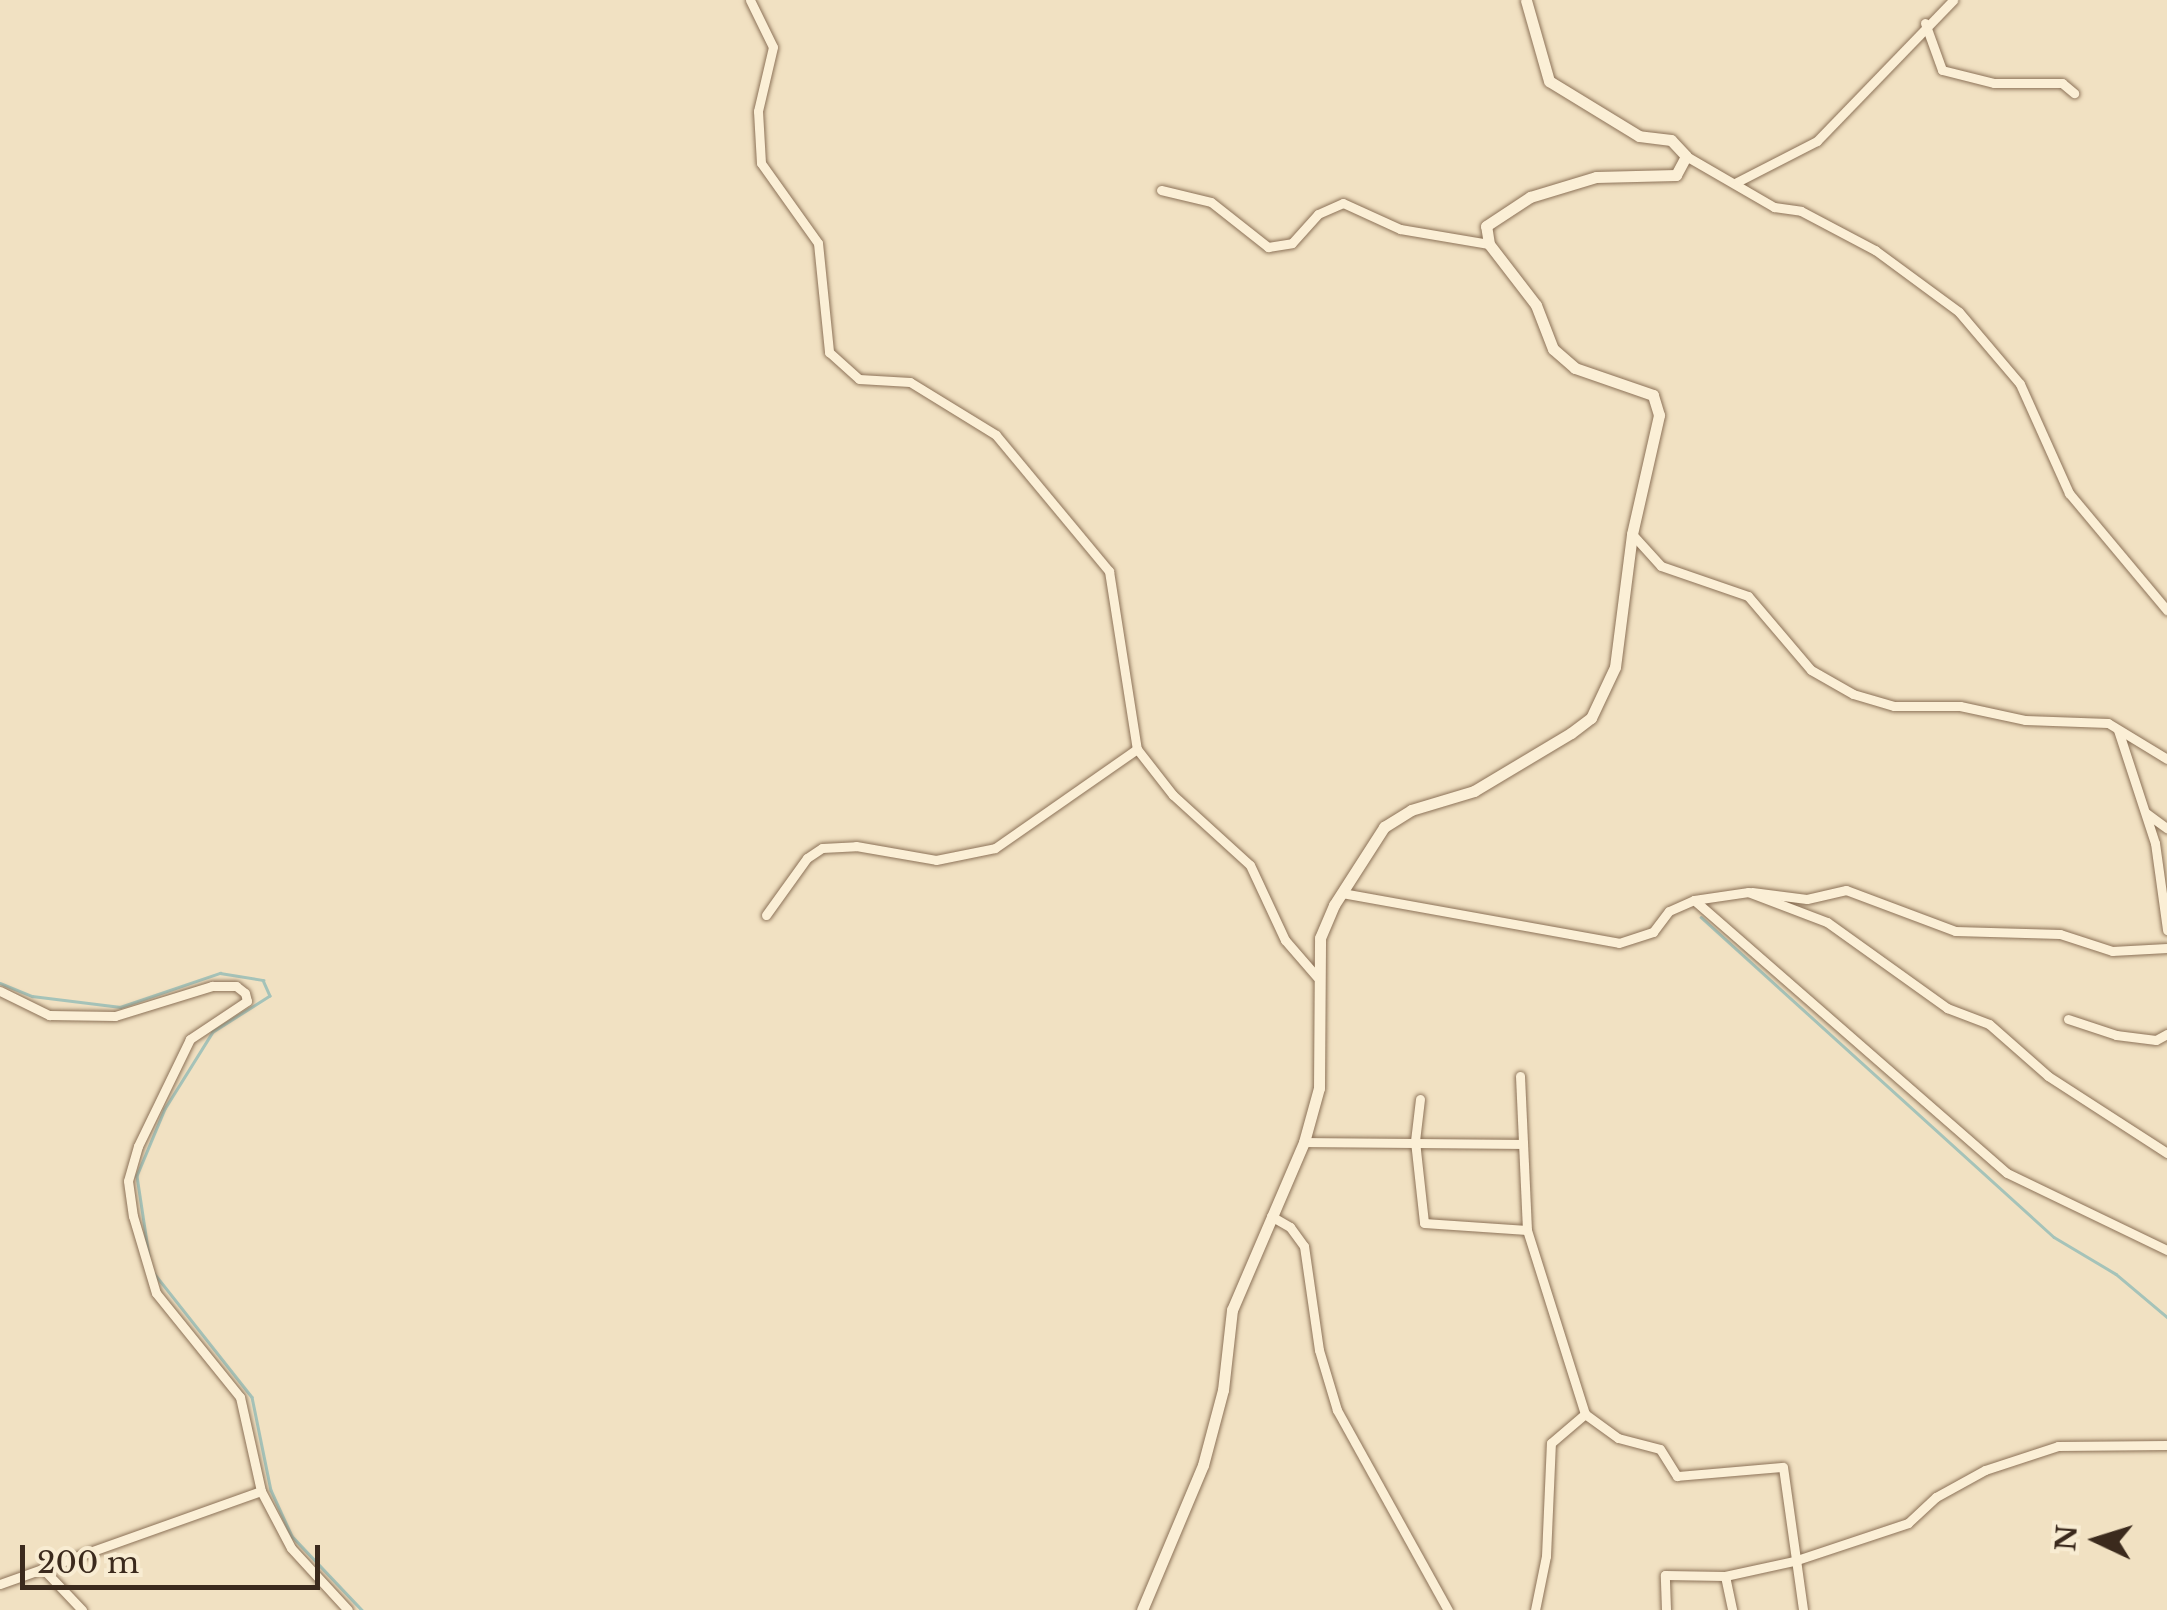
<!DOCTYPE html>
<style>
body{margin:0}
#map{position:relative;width:2167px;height:1610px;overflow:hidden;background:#f1e1c2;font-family:"Libre Baskerville",serif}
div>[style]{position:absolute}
.stream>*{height:2.5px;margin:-1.25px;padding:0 1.25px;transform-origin:1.25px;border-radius:1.25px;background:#a5c3b9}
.roads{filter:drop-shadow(0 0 2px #8c7258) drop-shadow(0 0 2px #8c7258)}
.minor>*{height:9px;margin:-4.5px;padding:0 4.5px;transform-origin:4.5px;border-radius:4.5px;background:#fbefd6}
.tertiary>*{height:11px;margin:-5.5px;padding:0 5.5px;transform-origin:5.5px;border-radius:5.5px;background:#fbefd6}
span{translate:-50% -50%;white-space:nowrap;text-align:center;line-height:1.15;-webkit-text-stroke:10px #f8ecd2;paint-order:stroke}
.north{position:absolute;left:2047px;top:1490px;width:100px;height:100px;-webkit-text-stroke:8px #f8ecd2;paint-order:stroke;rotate:274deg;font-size:28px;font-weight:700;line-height:40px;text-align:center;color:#3b2a1d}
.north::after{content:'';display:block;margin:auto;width:35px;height:45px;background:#3b2a1d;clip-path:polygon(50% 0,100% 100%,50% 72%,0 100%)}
.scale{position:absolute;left:20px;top:1545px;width:300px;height:45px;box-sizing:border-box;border:5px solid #3b2a1d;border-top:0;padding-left:12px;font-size:30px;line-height:35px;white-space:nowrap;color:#3b2a1d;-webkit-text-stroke:8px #f8ecd2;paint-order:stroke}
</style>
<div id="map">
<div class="stream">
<div style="left:1701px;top:917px;width:476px;rotate:42.2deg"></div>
<div style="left:2054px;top:1237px;width:72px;rotate:30.8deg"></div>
<div style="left:2116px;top:1274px;width:67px;rotate:40.1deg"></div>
<div style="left:0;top:983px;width:35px;rotate:22deg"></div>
<div style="left:32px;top:996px;width:89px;rotate:7.1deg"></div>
<div style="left:120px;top:1007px;width:106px;rotate:-18.8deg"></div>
<div style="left:220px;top:973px;width:44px;rotate:9.2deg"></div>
<div style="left:263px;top:980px;width:17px;rotate:66deg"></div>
<div style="left:270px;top:996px;width:67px;rotate:147.7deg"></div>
<div style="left:213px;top:1032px;width:91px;rotate:121.9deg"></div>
<div style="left:165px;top:1109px;width:73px;rotate:112.7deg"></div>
<div style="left:137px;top:1176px;width:80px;rotate:81.4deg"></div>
<div style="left:154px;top:1273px;width:158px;rotate:51.7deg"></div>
<div style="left:252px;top:1397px;width:95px;rotate:78.5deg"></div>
<div style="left:271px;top:1490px;width:51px;rotate:65.5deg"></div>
<div style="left:292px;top:1536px;width:102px;rotate:46.6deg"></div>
</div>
<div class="roads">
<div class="minor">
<div style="left:750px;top:0;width:52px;rotate:63.9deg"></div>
<div style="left:773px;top:47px;width:66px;rotate:103.2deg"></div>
<div style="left:758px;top:111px;width:52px;rotate:86.7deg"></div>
<div style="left:761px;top:163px;width:98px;rotate:54.5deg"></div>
<div style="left:818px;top:243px;width:110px;rotate:84.2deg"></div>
<div style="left:829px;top:352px;width:40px;rotate:42deg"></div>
<div style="left:859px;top:379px;width:51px;rotate:3.4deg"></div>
<div style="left:910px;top:382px;width:101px;rotate:31.6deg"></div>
<div style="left:996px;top:435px;width:177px;rotate:50.3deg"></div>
<div style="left:1109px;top:571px;width:180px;rotate:81.1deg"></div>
<div style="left:1137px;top:749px;width:58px;rotate:52deg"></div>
<div style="left:1173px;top:795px;width:104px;rotate:42.3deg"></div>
<div style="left:1250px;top:865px;width:83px;rotate:65deg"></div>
<div style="left:1285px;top:940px;width:49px;rotate:49.1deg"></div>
<div style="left:1925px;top:23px;width:50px;rotate:70.1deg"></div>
<div style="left:1942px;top:70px;width:54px;rotate:14deg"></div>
<div style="left:1994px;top:83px;width:68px"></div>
<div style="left:2062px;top:83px;width:16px;rotate:40deg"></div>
<div style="left:1686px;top:156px;width:102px;rotate:30.1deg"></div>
<div style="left:1774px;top:207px;width:27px;rotate:8deg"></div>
<div style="left:1801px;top:211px;width:84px;rotate:27.8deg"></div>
<div style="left:1875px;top:250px;width:104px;rotate:36.4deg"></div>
<div style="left:1959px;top:312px;width:94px;rotate:49.7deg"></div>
<div style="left:2020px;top:384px;width:120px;rotate:65.8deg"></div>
<div style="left:2069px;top:493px;width:153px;rotate:50.1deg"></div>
<div style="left:1735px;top:183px;width:92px;rotate:-27.1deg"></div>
<div style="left:1817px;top:141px;width:196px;rotate:-46deg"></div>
<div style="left:1161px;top:190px;width:51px;rotate:13.5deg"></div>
<div style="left:1211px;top:202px;width:73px;rotate:38.3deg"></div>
<div style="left:1268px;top:247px;width:24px;rotate:-9deg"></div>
<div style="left:1292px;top:243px;width:39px;rotate:-48deg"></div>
<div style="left:1318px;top:214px;width:27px;rotate:-24deg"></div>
<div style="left:1343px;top:203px;width:63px;rotate:24.5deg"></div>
<div style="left:1400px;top:229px;width:90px;rotate:9.6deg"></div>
<div style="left:1632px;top:534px;width:43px;rotate:47.8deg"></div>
<div style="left:1661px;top:566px;width:92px;rotate:19deg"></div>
<div style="left:1748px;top:596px;width:97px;rotate:49.6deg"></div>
<div style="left:1811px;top:670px;width:48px;rotate:29.7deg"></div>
<div style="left:1853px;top:694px;width:43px;rotate:16.3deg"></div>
<div style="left:1894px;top:706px;width:66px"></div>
<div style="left:1960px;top:706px;width:66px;rotate:12.2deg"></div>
<div style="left:2025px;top:720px;width:83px;rotate:2.1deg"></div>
<div style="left:2108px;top:723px;width:69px;rotate:31.4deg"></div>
<div style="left:2118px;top:730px;width:119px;rotate:71.9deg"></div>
<div style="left:2155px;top:843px;width:88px;rotate:82.1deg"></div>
<div style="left:2146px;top:813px;width:26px;rotate:36deg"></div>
<div style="left:1752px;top:892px;width:55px;rotate:7.3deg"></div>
<div style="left:1807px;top:899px;width:40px;rotate:-13deg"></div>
<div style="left:1846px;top:890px;width:116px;rotate:20.6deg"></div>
<div style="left:1955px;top:931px;width:105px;rotate:1.6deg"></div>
<div style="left:2060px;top:934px;width:55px;rotate:18.1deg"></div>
<div style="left:2112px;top:951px;width:55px;rotate:-3.1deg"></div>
<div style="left:1342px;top:893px;width:281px;rotate:10.2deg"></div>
<div style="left:1619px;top:943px;width:36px;rotate:-18deg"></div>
<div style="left:1653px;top:932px;width:26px;rotate:-53deg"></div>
<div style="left:1669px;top:911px;width:27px;rotate:-24deg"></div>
<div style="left:1694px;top:900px;width:55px;rotate:-8.4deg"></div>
<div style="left:1748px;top:892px;width:85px;rotate:20.8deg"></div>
<div style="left:1827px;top:922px;width:148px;rotate:35.6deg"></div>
<div style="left:1947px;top:1008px;width:45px;rotate:20.9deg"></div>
<div style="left:1989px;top:1024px;width:79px;rotate:41.4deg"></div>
<div style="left:2048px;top:1076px;width:142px;rotate:32.9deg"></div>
<div style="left:1694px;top:900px;width:415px;rotate:41.1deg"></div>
<div style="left:2007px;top:1173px;width:178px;rotate:25.7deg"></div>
<div style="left:766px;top:915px;width:70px;rotate:-54.3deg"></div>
<div style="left:807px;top:858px;width:18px;rotate:-34deg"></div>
<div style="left:822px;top:848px;width:34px;rotate:-3deg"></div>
<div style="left:856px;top:846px;width:81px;rotate:9.9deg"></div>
<div style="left:936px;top:860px;width:60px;rotate:-11.5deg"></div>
<div style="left:995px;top:848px;width:173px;rotate:-34.9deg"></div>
<div style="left:0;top:991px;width:55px;rotate:26.1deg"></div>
<div style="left:49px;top:1015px;width:66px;rotate:0.9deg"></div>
<div style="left:115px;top:1016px;width:102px;rotate:-17.2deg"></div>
<div style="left:212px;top:986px;width:24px"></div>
<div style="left:236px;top:986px;width:11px;rotate:38deg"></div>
<div style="left:245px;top:993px;width:8px;rotate:76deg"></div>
<div style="left:247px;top:1001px;width:69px;rotate:146.3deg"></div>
<div style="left:190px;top:1039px;width:119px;rotate:115.9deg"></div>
<div style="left:138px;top:1146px;width:36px;rotate:106deg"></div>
<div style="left:128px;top:1181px;width:35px;rotate:82deg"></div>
<div style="left:133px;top:1216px;width:80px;rotate:73.4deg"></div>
<div style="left:156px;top:1293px;width:134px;rotate:51.1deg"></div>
<div style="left:240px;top:1397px;width:96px;rotate:77.4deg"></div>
<div style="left:261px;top:1491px;width:64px;rotate:62.2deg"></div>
<div style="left:291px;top:1548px;width:84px;rotate:47.4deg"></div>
<div style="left:2068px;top:1019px;width:51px;rotate:18.4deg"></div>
<div style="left:2116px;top:1035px;width:40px;rotate:7.1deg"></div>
<div style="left:2156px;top:1040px;width:13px;rotate:-29deg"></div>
<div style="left:1520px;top:1076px;width:154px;rotate:87.4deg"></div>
<div style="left:1527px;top:1230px;width:193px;rotate:72.5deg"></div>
<div style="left:1585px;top:1414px;width:41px;rotate:36deg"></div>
<div style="left:1618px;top:1438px;width:43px;rotate:14.7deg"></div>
<div style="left:1660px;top:1449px;width:32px;rotate:58deg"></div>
<div style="left:1677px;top:1476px;width:106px;rotate:-4.9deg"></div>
<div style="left:1783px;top:1467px;width:144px;rotate:82deg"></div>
<div style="left:1420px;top:1099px;width:42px;rotate:96.8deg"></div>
<div style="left:1415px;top:1141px;width:82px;rotate:83.7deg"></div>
<div style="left:1424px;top:1223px;width:103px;rotate:3.9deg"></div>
<div style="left:1304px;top:1142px;width:219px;rotate:0.5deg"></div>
<div style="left:1271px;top:1216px;width:22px;rotate:30deg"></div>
<div style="left:1290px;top:1227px;width:24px;rotate:54deg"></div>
<div style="left:1304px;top:1246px;width:105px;rotate:81.8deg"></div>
<div style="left:1319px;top:1350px;width:63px;rotate:73.3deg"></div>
<div style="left:1337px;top:1410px;width:229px;rotate:61deg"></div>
<div style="left:45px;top:1571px;width:54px;rotate:46.5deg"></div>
<div style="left:1725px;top:1576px;width:35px;rotate:78deg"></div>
<div style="left:0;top:1584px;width:277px;rotate:-19.6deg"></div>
<div style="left:1535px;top:1610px;width:55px;rotate:-78.5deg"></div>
<div style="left:1546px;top:1556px;width:113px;rotate:-87.5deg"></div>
<div style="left:1551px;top:1443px;width:45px;rotate:-40.5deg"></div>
<div style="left:1666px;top:1610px;width:35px;rotate:-92deg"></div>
<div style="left:1665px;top:1575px;width:60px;rotate:1deg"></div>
<div style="left:1725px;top:1576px;width:71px;rotate:-12.3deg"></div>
<div style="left:1794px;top:1561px;width:120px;rotate:-18.4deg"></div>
<div style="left:1908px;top:1523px;width:38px;rotate:-43deg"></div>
<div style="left:1936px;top:1497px;width:56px;rotate:-28.9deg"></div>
<div style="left:1985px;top:1470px;width:77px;rotate:-18.2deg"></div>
<div style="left:2058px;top:1446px;width:109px;rotate:-0.5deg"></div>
</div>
<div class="tertiary">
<div style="left:1142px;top:1610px;width:157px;rotate:-67.2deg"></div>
<div style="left:1203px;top:1465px;width:78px;rotate:-75.1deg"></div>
<div style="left:1223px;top:1390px;width:81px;rotate:-83.6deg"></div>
<div style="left:1232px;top:1310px;width:183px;rotate:-66.8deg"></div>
<div style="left:1304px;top:1142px;width:56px;rotate:-74.5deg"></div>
<div style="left:1319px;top:1088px;width:150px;rotate:-89.6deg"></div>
<div style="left:1320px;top:938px;width:36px;rotate:-67deg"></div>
<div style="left:1334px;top:905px;width:93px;rotate:-57.3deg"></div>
<div style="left:1384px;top:827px;width:32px;rotate:-32deg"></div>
<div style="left:1411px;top:810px;width:66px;rotate:-16.8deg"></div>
<div style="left:1474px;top:791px;width:113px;rotate:-30.9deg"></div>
<div style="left:1571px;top:733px;width:25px;rotate:-37deg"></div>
<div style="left:1591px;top:718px;width:56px;rotate:-64.8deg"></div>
<div style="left:1615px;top:667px;width:134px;rotate:-82.7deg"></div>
<div style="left:1632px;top:534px;width:122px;rotate:-77.2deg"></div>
<div style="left:1659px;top:415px;width:21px;rotate:-107deg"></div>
<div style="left:1653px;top:395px;width:83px;rotate:-160.9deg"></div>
<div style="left:1575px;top:368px;width:29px;rotate:-139deg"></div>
<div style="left:1553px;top:349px;width:47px;rotate:-111.1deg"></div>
<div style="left:1536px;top:305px;width:77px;rotate:-127.6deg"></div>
<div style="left:1489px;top:244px;width:18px;rotate:-99deg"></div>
<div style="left:1486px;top:226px;width:53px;rotate:-33.4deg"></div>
<div style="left:1530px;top:197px;width:69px;rotate:-16.9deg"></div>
<div style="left:1596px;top:177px;width:80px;rotate:-1.4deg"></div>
<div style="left:1676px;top:175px;width:21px;rotate:-62deg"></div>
<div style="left:1686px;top:156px;width:22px;rotate:-133deg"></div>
<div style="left:1671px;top:140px;width:32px;rotate:-173deg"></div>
<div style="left:1639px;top:136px;width:105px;rotate:-148.6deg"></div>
<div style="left:1549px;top:81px;width:84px;rotate:-105.9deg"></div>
</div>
</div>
<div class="north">N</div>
<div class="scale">200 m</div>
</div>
